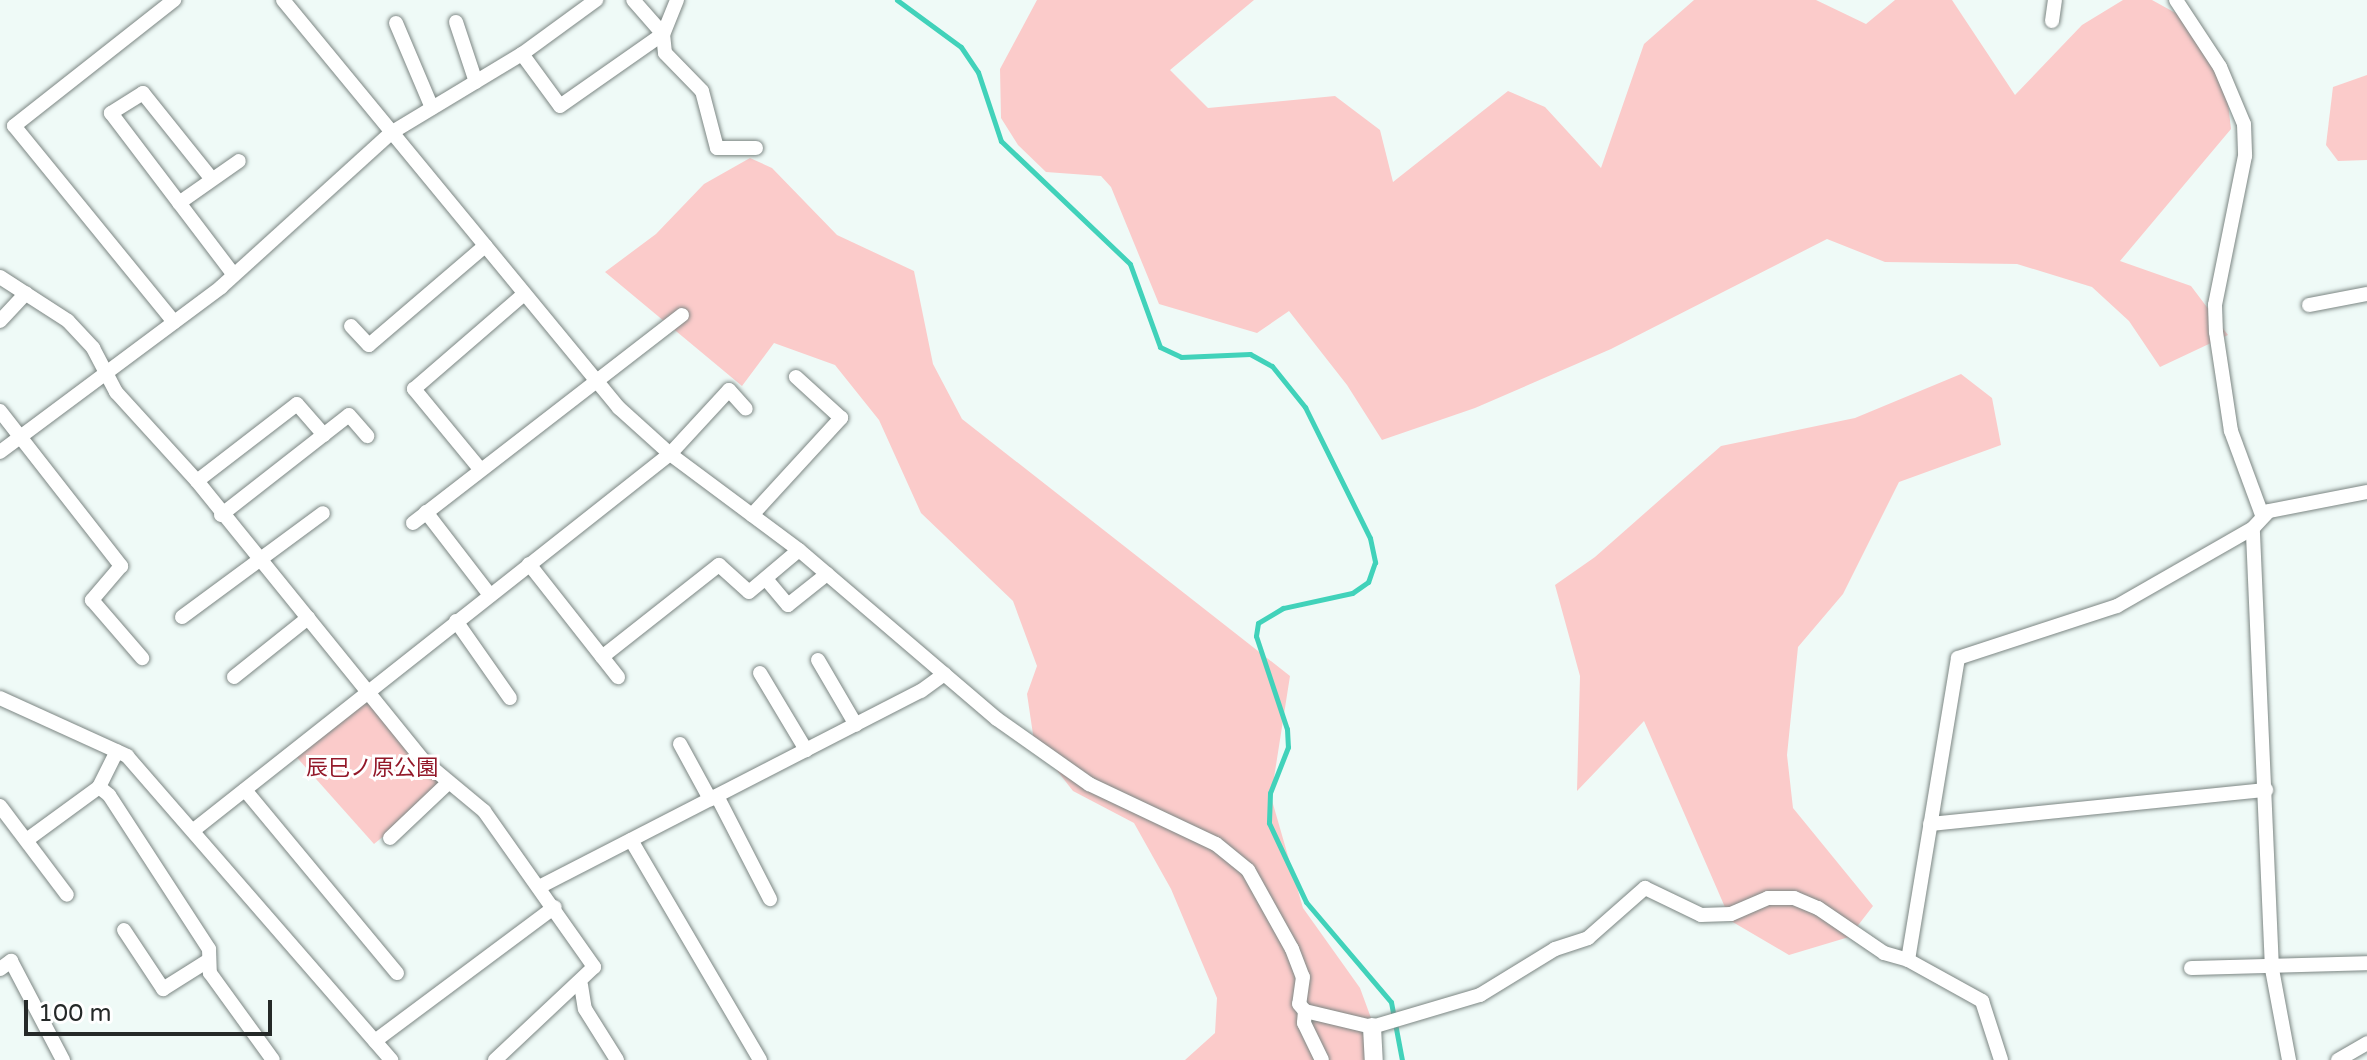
<!DOCTYPE html>
<meta charset="utf-8">
<style>
body{margin:0}
#map{position:relative;width:2367px;height:1060px;overflow:hidden;background:#effaf7;font-family:"Varela Round","Noto Sans JP",sans-serif}
div>[style]{position:absolute}
.green>*{inset:0;background:#fbcbca}
.stream>*{height:5px;margin:-2.5px;padding:0 2.5px;transform-origin:2.5px;border-radius:2.5px;background:#41d2ba}
.roads{filter:drop-shadow(0 0 2px #7c8683) drop-shadow(0 0 2px #7c8683)}
.minor>*{height:14px;margin:-7px;padding:0 7px;transform-origin:7px;border-radius:7px;background:#fff}
.tertiary>*{height:18px;margin:-9px;padding:0 9px;transform-origin:9px;border-radius:9px;background:#fff}
span{translate:-50% -50%;white-space:nowrap;text-align:center;line-height:1.15;-webkit-text-stroke:6px #fff;paint-order:stroke}
.park-label{font-size:22px;color:#931829}
.scale{position:absolute;left:24px;top:1000px;width:248px;height:36px;box-sizing:border-box;border:4px solid #252928;border-top:0;padding-left:10px;font-size:24px;line-height:28px;white-space:nowrap;color:#252928;-webkit-text-stroke:6px #fff;paint-order:stroke}
</style>
<div id="map">
<div class="green">
<div style="clip-path:polygon(1037px 0,1254px 0,1170px 70px,1208px 108px,1335px 96px,1380px 130px,1393px 182px,1508px 91px,1545px 107px,1601px 168px,1644px 44px,1694px 0,1816px 0,1866px 24px,1895px 0,1952px 0,2015px 95px,2082px 25px,2123px 0,2152px 0,2190px 21px,2224px 69px,2231px 129px,2120px 261px,2191px 286px,2228px 335px,2160px 367px,2129px 321px,2092px 287px,2017px 264px,1885px 262px,1827px 239px,1611px 349px,1475px 408px,1382px 440px,1347px 385px,1289px 311px,1257px 333px,1159px 304px,1111px 187px,1101px 176px,1046px 172px,1018px 145px,1001px 118px,1000px 69px)"></div>
<div style="clip-path:polygon(2367px 75px,2367px 160px,2338px 161px,2326px 145px,2333px 87px)"></div>
<div style="clip-path:polygon(750px 158px,772px 168px,837px 235px,914px 271px,933px 364px,962px 419px,1290px 676px,1271px 797px,1303px 908px,1360px 988px,1378px 1037px,1376px 1060px,1185px 1060px,1215px 1033px,1217px 998px,1171px 889px,1134px 823px,1073px 791px,1034px 741px,1027px 694px,1037px 666px,1013px 601px,921px 513px,879px 420px,835px 365px,774px 343px,742px 386px,605px 272px,656px 234px,704px 184px)"></div>
<div style="clip-path:polygon(1961px 374px,1992px 398px,2001px 445px,1899px 482px,1843px 594px,1798px 647px,1787px 755px,1793px 808px,1873px 906px,1849px 937px,1789px 955px,1731px 921px,1644px 721px,1577px 791px,1580px 676px,1555px 585px,1595px 557px,1721px 446px,1855px 418px)"></div>
<div style="clip-path:polygon(368px 690px,447px 784px,374px 844px,292px 752px)"></div>
</div>
<div class="stream">
<div style="left:897px;top:0;width:79px;rotate:36.3deg"></div>
<div style="left:961px;top:47px;width:30px;rotate:56deg"></div>
<div style="left:978px;top:72px;width:73px;rotate:71.6deg"></div>
<div style="left:1001px;top:141px;width:178px;rotate:43.6deg"></div>
<div style="left:1130px;top:264px;width:88px;rotate:70.1deg"></div>
<div style="left:1160px;top:347px;width:23px;rotate:25deg"></div>
<div style="left:1181px;top:357px;width:69px;rotate:-2.5deg"></div>
<div style="left:1250px;top:354px;width:25px;rotate:29deg"></div>
<div style="left:1272px;top:366px;width:53px;rotate:51.2deg"></div>
<div style="left:1305px;top:407px;width:146px;rotate:63.6deg"></div>
<div style="left:1370px;top:538px;width:25px;rotate:78deg"></div>
<div style="left:1375px;top:562px;width:21px;rotate:109deg"></div>
<div style="left:1368px;top:582px;width:19px;rotate:145deg"></div>
<div style="left:1352px;top:593px;width:71px;rotate:167.7deg"></div>
<div style="left:1283px;top:608px;width:29px;rotate:149deg"></div>
<div style="left:1258px;top:623px;width:13px;rotate:99deg"></div>
<div style="left:1256px;top:636px;width:98px;rotate:71.6deg"></div>
<div style="left:1287px;top:729px;width:18px;rotate:87deg"></div>
<div style="left:1288px;top:747px;width:49px;rotate:111.4deg"></div>
<div style="left:1270px;top:793px;width:30px;rotate:92deg"></div>
<div style="left:1269px;top:823px;width:87px;rotate:64.9deg"></div>
<div style="left:1306px;top:902px;width:131px;rotate:49.6deg"></div>
<div style="left:1391px;top:1002px;width:59px;rotate:79.3deg"></div>
</div>
<div class="roads">
<div class="minor">
<div style="left:283px;top:0;width:529px;rotate:50.53deg"></div>
<div style="left:619px;top:408px;width:69px;rotate:42deg"></div>
<div style="left:670px;top:454px;width:161px;rotate:36.7deg"></div>
<div style="left:799px;top:550px;width:260px;rotate:40.5deg"></div>
<div style="left:997px;top:719px;width:113px;rotate:35.2deg"></div>
<div style="left:1089px;top:784px;width:140px;rotate:25.3deg"></div>
<div style="left:1216px;top:844px;width:41px;rotate:39.1deg"></div>
<div style="left:1248px;top:870px;width:90px;rotate:60.9deg"></div>
<div style="left:1292px;top:949px;width:30px;rotate:69deg"></div>
<div style="left:1303px;top:977px;width:27px;rotate:98deg"></div>
<div style="left:1299px;top:1004px;width:9px;rotate:49deg"></div>
<div style="left:1305px;top:1011px;width:69px;rotate:13.4deg"></div>
<div style="left:1372px;top:1027px;width:113px;rotate:-16.5deg"></div>
<div style="left:1480px;top:995px;width:88px;rotate:-31.5deg"></div>
<div style="left:1555px;top:949px;width:35px;rotate:-18deg"></div>
<div style="left:1588px;top:938px;width:76px;rotate:-41.3deg"></div>
<div style="left:1645px;top:888px;width:62px;rotate:25.7deg"></div>
<div style="left:1701px;top:915px;width:30px;rotate:-2deg"></div>
<div style="left:1731px;top:914px;width:40px;rotate:-23.4deg"></div>
<div style="left:1768px;top:898px;width:26px"></div>
<div style="left:1794px;top:898px;width:26px;rotate:23deg"></div>
<div style="left:1818px;top:908px;width:80px;rotate:34.3deg"></div>
<div style="left:1884px;top:953px;width:25px;rotate:16deg"></div>
<div style="left:1908px;top:960px;width:85px;rotate:29deg"></div>
<div style="left:1982px;top:1001px;width:62px;rotate:72.1deg"></div>
<div style="left:677px;top:0;width:37px;rotate:112deg"></div>
<div style="left:663px;top:34px;width:19px;rotate:84deg"></div>
<div style="left:665px;top:53px;width:53px;rotate:45.8deg"></div>
<div style="left:702px;top:91px;width:59px;rotate:75.3deg"></div>
<div style="left:717px;top:148px;width:39px"></div>
<div style="left:2176px;top:0;width:80px;rotate:56.7deg"></div>
<div style="left:2220px;top:67px;width:62px;rotate:67.2deg"></div>
<div style="left:2244px;top:124px;width:32px;rotate:88deg"></div>
<div style="left:2245px;top:156px;width:152px;rotate:101.4deg"></div>
<div style="left:2215px;top:305px;width:27px;rotate:88deg"></div>
<div style="left:2216px;top:332px;width:100px;rotate:81.4deg"></div>
<div style="left:2231px;top:431px;width:90px;rotate:69.7deg"></div>
<div style="left:2052px;top:21px;width:21px;rotate:-82deg"></div>
<div style="left:456px;top:22px;width:63px;rotate:71.6deg"></div>
<div style="left:396px;top:23px;width:92px;rotate:67deg"></div>
<div style="left:522px;top:54px;width:64px;rotate:53.8deg"></div>
<div style="left:560px;top:106px;width:126px;rotate:-35deg"></div>
<div style="left:663px;top:34px;width:45px;rotate:-131.4deg"></div>
<div style="left:211px;top:178px;width:109px;rotate:-128.7deg"></div>
<div style="left:143px;top:93px;width:38px;rotate:148deg"></div>
<div style="left:111px;top:113px;width:203px;rotate:52.8deg"></div>
<div style="left:179px;top:203px;width:73px;rotate:-35deg"></div>
<div style="left:0;top:277px;width:81px;rotate:32.9deg"></div>
<div style="left:68px;top:321px;width:37px;rotate:47deg"></div>
<div style="left:93px;top:348px;width:50px;rotate:62.4deg"></div>
<div style="left:116px;top:392px;width:120px;rotate:47.7deg"></div>
<div style="left:197px;top:481px;width:360px;rotate:51deg"></div>
<div style="left:424px;top:761px;width:78px;rotate:39.8deg"></div>
<div style="left:484px;top:811px;width:191px;rotate:54.8deg"></div>
<div style="left:594px;top:967px;width:136px;rotate:136.8deg"></div>
<div style="left:2309px;top:305px;width:59px;rotate:-10.7deg"></div>
<div style="left:0;top:321px;width:38px;rotate:-47deg"></div>
<div style="left:174px;top:322px;width:253px;rotate:-129.2deg"></div>
<div style="left:14px;top:126px;width:204px;rotate:-38.2deg"></div>
<div style="left:351px;top:326px;width:26px;rotate:47deg"></div>
<div style="left:369px;top:345px;width:153px;rotate:-40.5deg"></div>
<div style="left:0;top:411px;width:197px;rotate:52deg"></div>
<div style="left:121px;top:566px;width:45px;rotate:130.5deg"></div>
<div style="left:92px;top:600px;width:77px;rotate:49.2deg"></div>
<div style="left:0;top:452px;width:276px;rotate:-36.7deg"></div>
<div style="left:221px;top:287px;width:229px;rotate:-42.2deg"></div>
<div style="left:391px;top:133px;width:153px;rotate:-31.1deg"></div>
<div style="left:522px;top:54px;width:92px;rotate:-36.1deg"></div>
<div style="left:480px;top:469px;width:104px;rotate:-129.5deg"></div>
<div style="left:414px;top:389px;width:145px;rotate:-40.8deg"></div>
<div style="left:197px;top:481px;width:126px;rotate:-37.6deg"></div>
<div style="left:297px;top:404px;width:41px;rotate:48.9deg"></div>
<div style="left:426px;top:512px;width:105px;rotate:52.4deg"></div>
<div style="left:221px;top:515px;width:162px;rotate:-38deg"></div>
<div style="left:349px;top:415px;width:28px;rotate:49deg"></div>
<div style="left:752px;top:515px;width:132px;rotate:-47.5deg"></div>
<div style="left:841px;top:418px;width:61px;rotate:-137.7deg"></div>
<div style="left:413px;top:523px;width:340px;rotate:-37.7deg"></div>
<div style="left:529px;top:564px;width:144px;rotate:51.8deg"></div>
<div style="left:766px;top:579px;width:34px;rotate:50deg"></div>
<div style="left:788px;top:605px;width:50px;rotate:-38.5deg"></div>
<div style="left:182px;top:617px;width:175px;rotate:-36.4deg"></div>
<div style="left:456px;top:621px;width:94px;rotate:55deg"></div>
<div style="left:602px;top:657px;width:149px;rotate:-38.2deg"></div>
<div style="left:719px;top:565px;width:40px;rotate:42deg"></div>
<div style="left:749px;top:592px;width:65px;rotate:-40deg"></div>
<div style="left:818px;top:660px;width:75px;rotate:59.7deg"></div>
<div style="left:760px;top:673px;width:90px;rotate:59.1deg"></div>
<div style="left:234px;top:677px;width:95px;rotate:-38.6deg"></div>
<div style="left:0;top:698px;width:140px;rotate:24.5deg"></div>
<div style="left:127px;top:756px;width:403px;rotate:49deg"></div>
<div style="left:680px;top:744px;width:63px;rotate:61.4deg"></div>
<div style="left:99px;top:787px;width:13px;rotate:39deg"></div>
<div style="left:109px;top:795px;width:184px;rotate:57deg"></div>
<div style="left:209px;top:949px;width:24px;rotate:88deg"></div>
<div style="left:210px;top:973px;width:107px;rotate:54.1deg"></div>
<div style="left:245px;top:790px;width:238px;rotate:50.3deg"></div>
<div style="left:717px;top:796px;width:116px;rotate:62.8deg"></div>
<div style="left:0;top:806px;width:111px;rotate:53deg"></div>
<div style="left:1930px;top:824px;width:338px;rotate:-5.8deg"></div>
<div style="left:195px;top:829px;width:605px;rotate:-38.29deg"></div>
<div style="left:670px;top:454px;width:87px;rotate:-47.3deg"></div>
<div style="left:729px;top:390px;width:25px;rotate:48deg"></div>
<div style="left:390px;top:838px;width:79px;rotate:-43.5deg"></div>
<div style="left:28px;top:839px;width:88px;rotate:-36.2deg"></div>
<div style="left:99px;top:787px;width:40px;rotate:-63.4deg"></div>
<div style="left:631px;top:840px;width:255px;rotate:59.6deg"></div>
<div style="left:541px;top:886px;width:427px;rotate:-27.2deg"></div>
<div style="left:921px;top:691px;width:29px;rotate:-36deg"></div>
<div style="left:124px;top:930px;width:71px;rotate:56.5deg"></div>
<div style="left:163px;top:989px;width:54px;rotate:-32.2deg"></div>
<div style="left:1908px;top:960px;width:306px;rotate:-80.6deg"></div>
<div style="left:1958px;top:658px;width:167px;rotate:-18.1deg"></div>
<div style="left:2117px;top:606px;width:157px;rotate:-29.8deg"></div>
<div style="left:2191px;top:968px;width:176px;rotate:-1.6deg"></div>
<div style="left:0;top:969px;width:14px;rotate:-36deg"></div>
<div style="left:11px;top:961px;width:112px;rotate:62.3deg"></div>
<div style="left:581px;top:985px;width:24px;rotate:81deg"></div>
<div style="left:585px;top:1009px;width:60px;rotate:57.9deg"></div>
<div style="left:1305px;top:1011px;width:12px;rotate:95deg"></div>
<div style="left:1304px;top:1023px;width:41px;rotate:64.1deg"></div>
<div style="left:375px;top:1041px;width:224px;rotate:-36.7deg"></div>
<div style="left:2289px;top:1060px;width:93px;rotate:-100.6deg"></div>
<div style="left:2272px;top:969px;width:441px;rotate:-92.5deg"></div>
<div style="left:2253px;top:528px;width:23px;rotate:-47deg"></div>
<div style="left:2269px;top:511px;width:100px;rotate:-11deg"></div>
<div style="left:2338px;top:1060px;width:34px;rotate:-30deg"></div>
</div>
<div class="tertiary">
<div style="left:1372px;top:1027px;width:33px;rotate:87deg"></div>
</div>
</div>
<div class="park-label">
<span style="left:372px;top:769px">辰巳ノ原公園</span>
</div>
<div class="scale">100 m</div>
</div>
